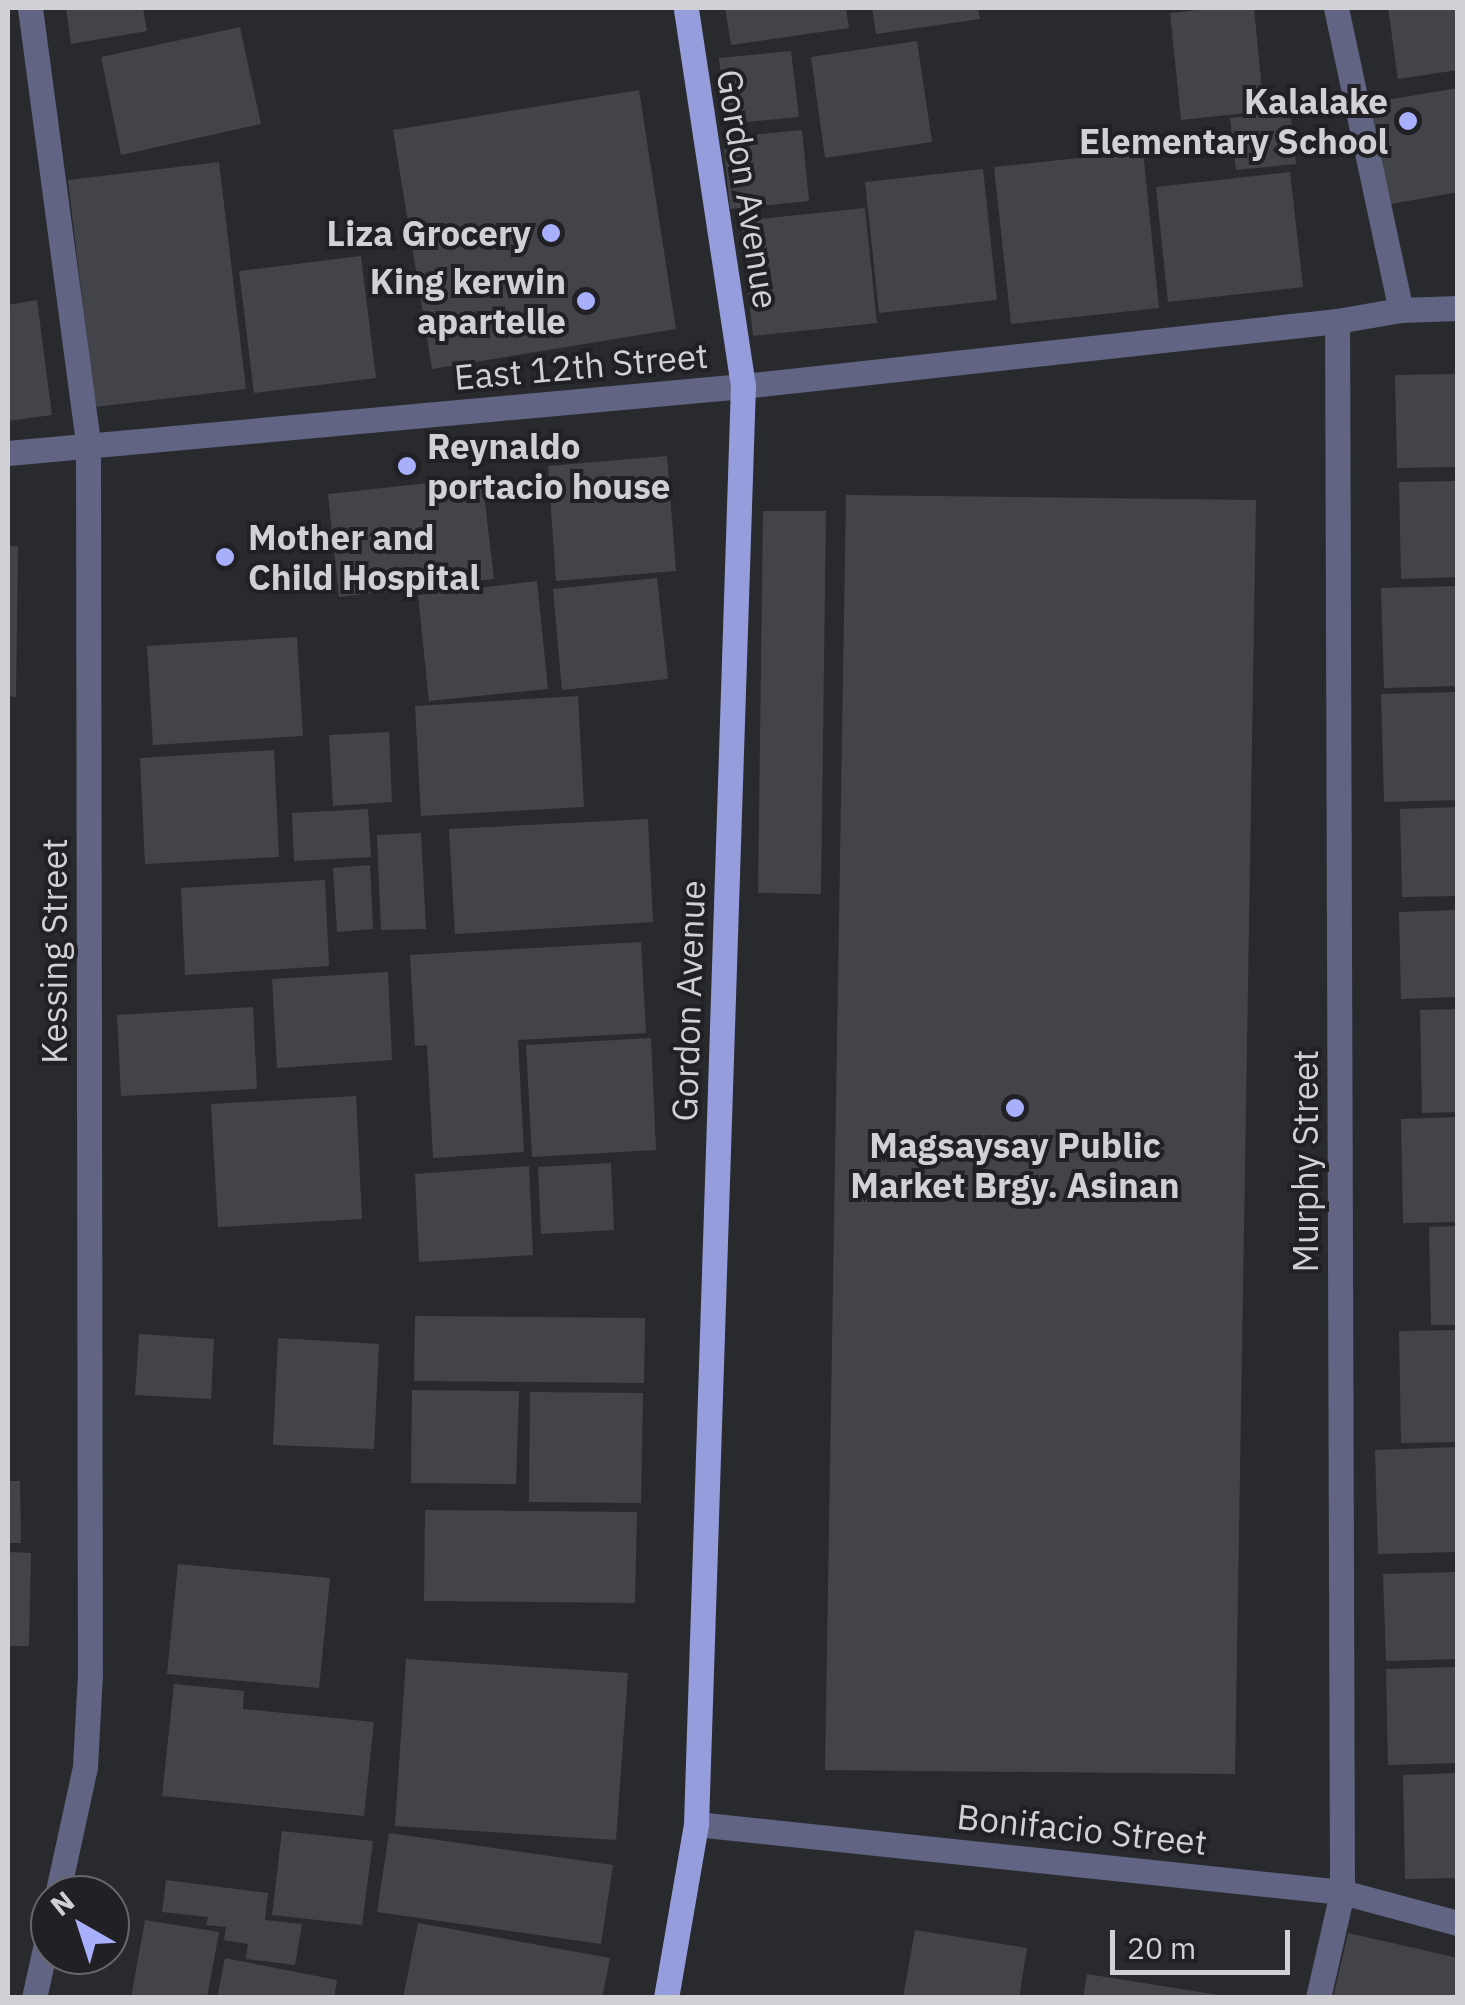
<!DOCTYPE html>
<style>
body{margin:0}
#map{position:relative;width:1465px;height:2005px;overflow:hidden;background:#292a2e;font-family:"IBM Plex Sans",sans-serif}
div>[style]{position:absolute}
.building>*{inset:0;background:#434449}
.minor>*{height:25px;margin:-12.5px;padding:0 12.5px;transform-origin:12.5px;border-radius:12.5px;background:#616483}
.major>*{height:25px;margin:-12.5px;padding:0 12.5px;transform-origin:12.5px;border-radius:12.5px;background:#969ddc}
.dots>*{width:28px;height:28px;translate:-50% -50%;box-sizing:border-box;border:5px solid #202025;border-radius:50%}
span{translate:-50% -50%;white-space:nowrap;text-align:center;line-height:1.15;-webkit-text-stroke:8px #202025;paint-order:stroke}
.poi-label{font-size:35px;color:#d1d1d5;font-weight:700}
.right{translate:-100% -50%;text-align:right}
.left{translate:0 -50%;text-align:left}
.street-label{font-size:35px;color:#d1d1d5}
.frame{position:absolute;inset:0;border:10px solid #d1d1d5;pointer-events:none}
.north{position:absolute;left:30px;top:1875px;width:100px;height:100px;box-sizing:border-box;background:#202025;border:2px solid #67676b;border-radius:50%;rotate:321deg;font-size:28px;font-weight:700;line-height:40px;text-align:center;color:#d1d1d5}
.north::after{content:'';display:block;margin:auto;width:35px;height:45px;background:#a8b0fc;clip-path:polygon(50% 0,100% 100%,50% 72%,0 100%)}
.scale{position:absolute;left:1110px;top:1930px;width:180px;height:45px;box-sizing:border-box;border:5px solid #d1d1d5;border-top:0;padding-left:12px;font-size:30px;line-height:35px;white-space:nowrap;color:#d1d1d5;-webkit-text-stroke:8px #202025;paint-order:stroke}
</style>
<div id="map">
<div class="building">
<div style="clip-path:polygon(66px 8px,143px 8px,147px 31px,71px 44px)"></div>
<div style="clip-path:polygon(725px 8px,846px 8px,849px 28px,731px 45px)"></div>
<div style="clip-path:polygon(872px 8px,978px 8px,980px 19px,876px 34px)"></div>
<div style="clip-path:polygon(1217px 8px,1254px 8px,1264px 111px,1181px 120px,1170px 13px)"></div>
<div style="clip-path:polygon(1388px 8px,1458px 8px,1458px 70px,1398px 79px)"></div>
<div style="clip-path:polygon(240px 27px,261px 124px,121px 155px,101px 57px)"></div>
<div style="clip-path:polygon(917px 41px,932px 142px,825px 158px,811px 57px)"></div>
<div style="clip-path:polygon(791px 51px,799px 117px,726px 124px,719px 58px)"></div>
<div style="clip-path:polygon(1458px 88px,1458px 192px,1385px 205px,1368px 103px)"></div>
<div style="clip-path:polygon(639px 90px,676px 329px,432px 369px,393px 130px)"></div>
<div style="clip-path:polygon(1290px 111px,1296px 164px,1236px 170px,1230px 118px)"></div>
<div style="clip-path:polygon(802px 130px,809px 201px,730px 209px,723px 138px)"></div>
<div style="clip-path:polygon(1143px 151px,1159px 308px,1011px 324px,994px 167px)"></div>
<div style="clip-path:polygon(219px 162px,246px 389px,95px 407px,68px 180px)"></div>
<div style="clip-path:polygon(983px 169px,997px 300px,879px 313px,865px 182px)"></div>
<div style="clip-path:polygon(1290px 172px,1303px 287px,1168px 302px,1156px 187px)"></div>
<div style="clip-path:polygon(865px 208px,877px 323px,753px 336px,741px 221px)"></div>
<div style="clip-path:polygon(361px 256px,376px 378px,254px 393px,239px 271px)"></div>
<div style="clip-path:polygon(37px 300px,52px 415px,8px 421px,8px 305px)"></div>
<div style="clip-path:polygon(1458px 374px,1458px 467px,1397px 468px,1395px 375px)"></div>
<div style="clip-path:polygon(667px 456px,676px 571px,556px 581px,548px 466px)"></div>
<div style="clip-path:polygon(482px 477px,494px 579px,339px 597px,328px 494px)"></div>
<div style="clip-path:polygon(1458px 481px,1458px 577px,1401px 579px,1399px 482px)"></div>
<div style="clip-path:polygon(846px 495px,1256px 500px,1235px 1774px,825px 1770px)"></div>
<div style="clip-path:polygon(763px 511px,826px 511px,821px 894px,758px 893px)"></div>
<div style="clip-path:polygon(8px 546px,18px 546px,16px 697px,8px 696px)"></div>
<div style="clip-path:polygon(657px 578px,668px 679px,562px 690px,553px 589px)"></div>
<div style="clip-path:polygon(537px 581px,548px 689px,429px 701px,418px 595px)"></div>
<div style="clip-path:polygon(1458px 586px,1458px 686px,1384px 688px,1381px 588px)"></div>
<div style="clip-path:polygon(297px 637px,303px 736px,153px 745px,147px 646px)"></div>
<div style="clip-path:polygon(1458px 692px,1458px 800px,1384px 802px,1381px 694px)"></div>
<div style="clip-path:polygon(578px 696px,584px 807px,421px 816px,415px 706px)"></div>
<div style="clip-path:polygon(389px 732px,392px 802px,333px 806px,329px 735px)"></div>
<div style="clip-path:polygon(274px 750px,279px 857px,145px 864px,140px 758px)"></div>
<div style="clip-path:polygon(1458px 807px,1458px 896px,1402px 897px,1400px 809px)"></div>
<div style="clip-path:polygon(368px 809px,371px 857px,294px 861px,292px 813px)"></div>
<div style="clip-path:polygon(648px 819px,653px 922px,455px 934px,449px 829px)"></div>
<div style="clip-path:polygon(421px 833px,426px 929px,381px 930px,377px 835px)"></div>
<div style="clip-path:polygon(370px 865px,373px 929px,337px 932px,333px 868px)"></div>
<div style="clip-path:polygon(325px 880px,329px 966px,185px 975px,181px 888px)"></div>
<div style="clip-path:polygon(1458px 910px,1458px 997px,1401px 999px,1399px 912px)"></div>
<div style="clip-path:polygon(641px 942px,646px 1033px,518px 1040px,524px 1152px,433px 1158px,427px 1045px,415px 1046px,410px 955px)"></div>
<div style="clip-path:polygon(388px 972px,392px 1060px,277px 1068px,272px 979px)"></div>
<div style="clip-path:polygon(253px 1007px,257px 1089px,121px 1096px,117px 1015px)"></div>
<div style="clip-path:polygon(1458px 1009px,1458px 1112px,1422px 1113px,1420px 1010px)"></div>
<div style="clip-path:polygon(651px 1038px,656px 1150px,532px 1157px,526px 1045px)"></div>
<div style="clip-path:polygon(356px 1096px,362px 1219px,218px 1227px,211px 1104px)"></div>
<div style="clip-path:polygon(1458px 1117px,1458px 1222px,1403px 1223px,1401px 1119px)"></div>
<div style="clip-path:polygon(611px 1163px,614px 1230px,541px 1234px,538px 1167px)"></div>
<div style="clip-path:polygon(529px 1166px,533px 1255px,419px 1262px,415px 1174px)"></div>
<div style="clip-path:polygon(1458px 1226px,1458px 1325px,1431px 1325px,1429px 1227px)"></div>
<div style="clip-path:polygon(415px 1316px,645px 1318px,644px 1383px,414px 1381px)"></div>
<div style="clip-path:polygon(1458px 1330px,1458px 1442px,1401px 1443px,1399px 1331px)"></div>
<div style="clip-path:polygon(139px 1334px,214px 1339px,211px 1399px,135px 1395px)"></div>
<div style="clip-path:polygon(278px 1338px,379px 1344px,374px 1449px,273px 1445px)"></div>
<div style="clip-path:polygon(412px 1390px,519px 1391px,516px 1484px,411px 1483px)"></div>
<div style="clip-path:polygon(530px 1392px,643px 1393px,641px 1503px,529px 1502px)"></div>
<div style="clip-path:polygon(1458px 1447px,1458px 1552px,1378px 1554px,1375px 1450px)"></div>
<div style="clip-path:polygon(8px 1481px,20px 1481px,21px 1543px,8px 1543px)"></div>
<div style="clip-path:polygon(425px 1510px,637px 1512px,635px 1603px,424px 1601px)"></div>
<div style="clip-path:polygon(8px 1552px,31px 1553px,29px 1646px,8px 1646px)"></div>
<div style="clip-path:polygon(178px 1564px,330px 1578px,319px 1688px,167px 1674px)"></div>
<div style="clip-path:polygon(1458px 1572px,1458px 1659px,1386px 1661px,1383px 1574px)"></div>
<div style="clip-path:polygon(406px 1659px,628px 1673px,616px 1840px,395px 1826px)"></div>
<div style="clip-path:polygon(1458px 1667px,1458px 1763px,1388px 1765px,1386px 1669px)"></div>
<div style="clip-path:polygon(174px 1684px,244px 1691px,243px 1709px,374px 1722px,364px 1816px,162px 1796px)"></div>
<div style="clip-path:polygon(1458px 1773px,1458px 1878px,1405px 1879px,1403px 1775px)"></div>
<div style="clip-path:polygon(282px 1831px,373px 1841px,362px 1925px,272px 1915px)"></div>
<div style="clip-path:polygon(389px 1833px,613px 1865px,601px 1944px,377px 1912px)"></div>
<div style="clip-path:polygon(166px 1880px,268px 1893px,265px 1920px,302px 1924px,295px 1965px,246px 1959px,248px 1944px,224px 1940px,226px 1927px,206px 1925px,208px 1917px,162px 1912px)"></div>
<div style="clip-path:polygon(145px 1920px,219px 1932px,207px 1998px,131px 1998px)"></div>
<div style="clip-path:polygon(418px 1923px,610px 1958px,602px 1998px,403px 1998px)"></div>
<div style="clip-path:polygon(915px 1930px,1027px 1948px,1019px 1998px,903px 1998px)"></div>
<div style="clip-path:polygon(1348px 1933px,1458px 1958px,1458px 1998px,1333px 1998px)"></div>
<div style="clip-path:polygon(225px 1958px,337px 1980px,334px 1998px,217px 1998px)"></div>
<div style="clip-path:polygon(1087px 1974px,1219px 1995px,1219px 1998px,1083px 1998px)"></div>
</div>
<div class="minor">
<div style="left:30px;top:8px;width:441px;rotate:82.4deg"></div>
<div style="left:88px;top:445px;width:1229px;rotate:89.91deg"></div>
<div style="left:90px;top:1674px;width:93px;rotate:93.1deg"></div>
<div style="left:85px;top:1767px;width:131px;rotate:102.3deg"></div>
<div style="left:1336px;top:8px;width:309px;rotate:77.9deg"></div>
<div style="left:8px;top:453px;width:738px;rotate:-5.21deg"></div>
<div style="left:743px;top:386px;width:598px;rotate:-6.24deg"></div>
<div style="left:1337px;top:321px;width:65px;rotate:-9.8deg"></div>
<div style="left:1401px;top:310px;width:57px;rotate:-2deg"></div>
<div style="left:696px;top:1824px;width:650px;rotate:6.01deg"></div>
<div style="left:1342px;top:1892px;width:120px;rotate:15deg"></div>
<div style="left:34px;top:1998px;width:74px;rotate:-77.5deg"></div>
<div style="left:1318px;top:1998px;width:109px;rotate:-77.2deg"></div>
<div style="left:1342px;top:1892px;width:1571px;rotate:-90.18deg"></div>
</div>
<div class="major">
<div style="left:666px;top:1998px;width:177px;rotate:-80.2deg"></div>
<div style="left:696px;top:1824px;width:1439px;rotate:-88.13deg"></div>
<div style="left:743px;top:386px;width:382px;rotate:-98.6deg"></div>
</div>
<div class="dots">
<div style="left:1408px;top:121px;background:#a8b0fc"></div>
<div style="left:551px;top:233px;background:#a8b0fc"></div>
<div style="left:586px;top:301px;background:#a8b0fc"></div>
<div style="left:407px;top:466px;background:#a8b0fc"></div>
<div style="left:225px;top:557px;background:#a8b0fc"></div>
<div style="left:1015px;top:1108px;background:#a8b0fc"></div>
</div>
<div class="poi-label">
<span class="right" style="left:1388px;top:121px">Kalalake<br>Elementary School</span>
<span class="right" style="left:531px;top:233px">Liza Grocery</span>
<span class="right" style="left:566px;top:301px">King kerwin<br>apartelle</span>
<span class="left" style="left:427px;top:466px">Reynaldo<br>portacio house</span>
<span class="left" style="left:248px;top:557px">Mother and<br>Child Hospital</span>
<span style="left:1015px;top:1165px">Magsaysay Public<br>Market Brgy. Asinan</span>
</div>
<div class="street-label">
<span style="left:748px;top:189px;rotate:81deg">Gordon Avenue</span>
<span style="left:581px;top:366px;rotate:-5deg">East 12th Street</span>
<span style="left:54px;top:951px;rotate:-90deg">Kessing Street</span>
<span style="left:688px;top:1001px;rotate:-88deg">Gordon Avenue</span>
<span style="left:1305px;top:1161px;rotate:-90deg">Murphy Street</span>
<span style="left:1082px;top:1829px;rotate:6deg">Bonifacio Street</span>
</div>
<div class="frame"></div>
<div class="north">N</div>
<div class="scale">20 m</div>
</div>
